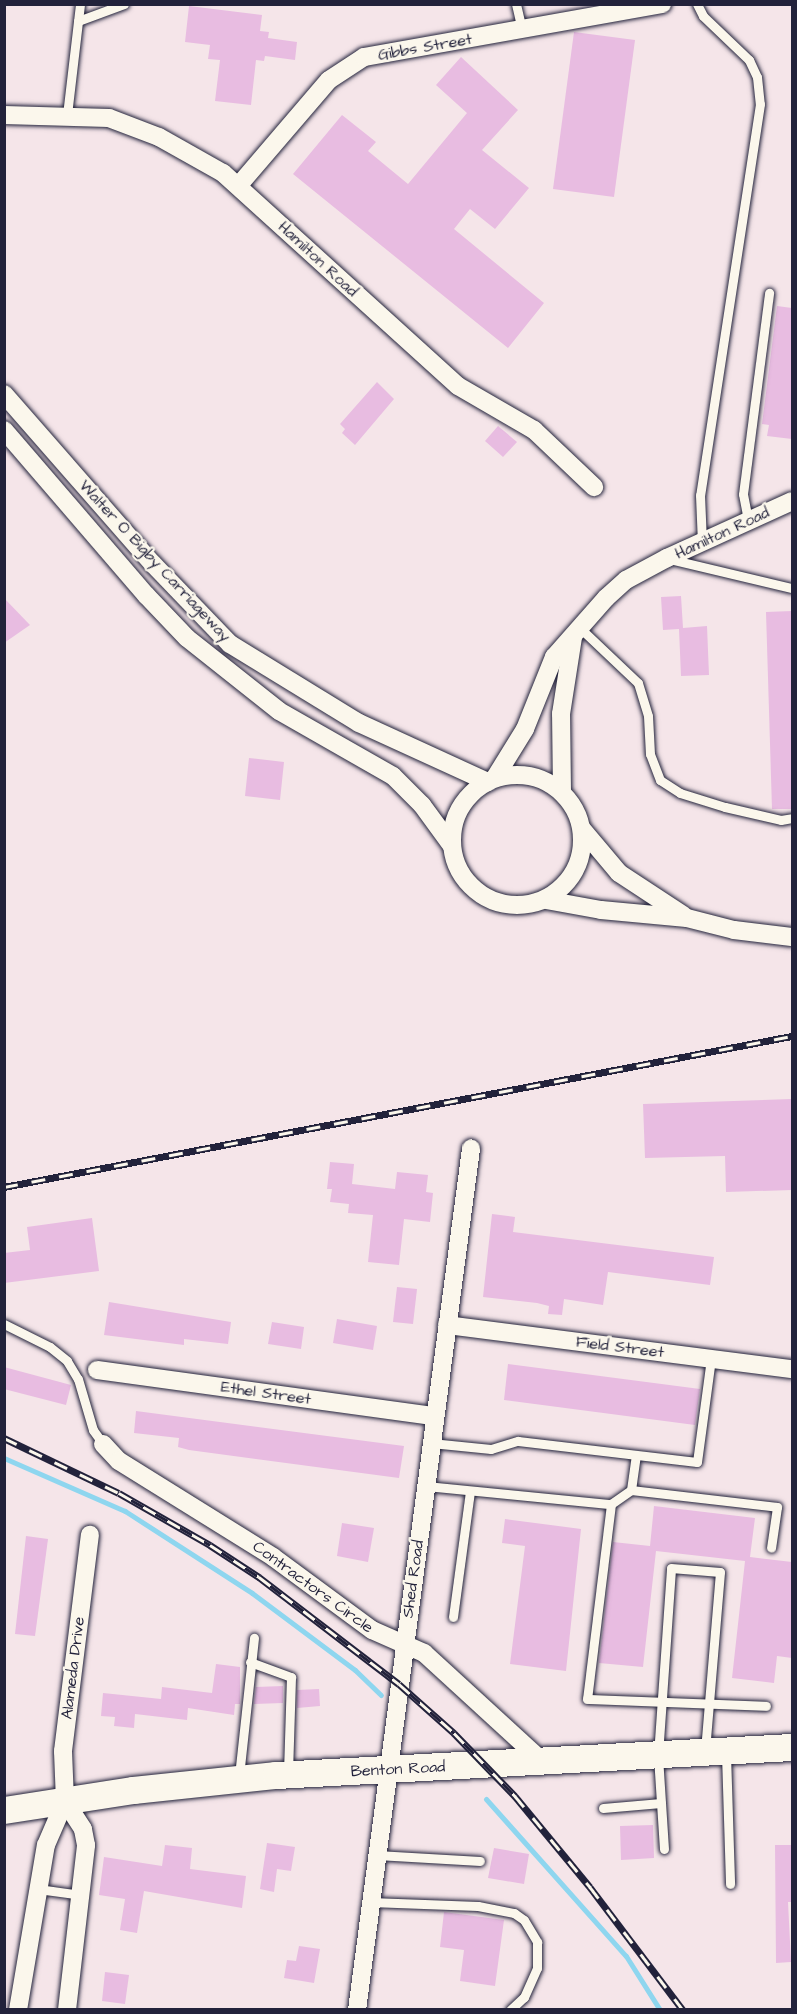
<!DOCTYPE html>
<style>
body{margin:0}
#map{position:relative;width:797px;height:2014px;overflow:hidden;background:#f5e5e9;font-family:"Architects Daughter",sans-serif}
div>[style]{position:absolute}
.stream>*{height:5px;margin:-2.5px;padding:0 2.5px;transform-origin:2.5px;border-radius:2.5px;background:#8ed6ef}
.building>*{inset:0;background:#e8bce1}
.roads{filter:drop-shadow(0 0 2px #22223b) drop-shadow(0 0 2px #22223b)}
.service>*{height:9px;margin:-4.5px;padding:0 4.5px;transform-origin:4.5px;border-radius:4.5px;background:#fbf7ec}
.minor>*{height:18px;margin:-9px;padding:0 9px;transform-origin:9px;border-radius:9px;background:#fbf7ec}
.minor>.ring{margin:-9px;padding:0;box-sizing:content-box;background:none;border:18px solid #fbf7ec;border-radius:50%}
.primary>*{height:27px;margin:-13.5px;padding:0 13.5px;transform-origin:13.5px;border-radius:13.5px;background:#fbf7ec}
.rail>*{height:7px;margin-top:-3.5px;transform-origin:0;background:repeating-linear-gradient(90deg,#fbf7ec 0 14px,#22223b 0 28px);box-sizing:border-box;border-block:2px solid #22223b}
span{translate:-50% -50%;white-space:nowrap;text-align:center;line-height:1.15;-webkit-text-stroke:4.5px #fbf7ec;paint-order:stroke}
.street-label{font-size:16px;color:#22223b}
.frame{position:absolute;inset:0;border:6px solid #22223b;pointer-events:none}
</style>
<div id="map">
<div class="stream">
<div style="left:4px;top:1458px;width:132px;rotate:23.7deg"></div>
<div style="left:125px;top:1511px;width:151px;rotate:32.8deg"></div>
<div style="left:252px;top:1593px;width:129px;rotate:36.8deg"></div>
<div style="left:355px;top:1670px;width:36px;rotate:44deg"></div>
<div style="left:486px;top:1799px;width:210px;rotate:48.3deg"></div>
<div style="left:626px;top:1956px;width:64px;rotate:57.8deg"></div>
</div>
<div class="building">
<div style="clip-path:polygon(189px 6px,262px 15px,260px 31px,269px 32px,268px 38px,297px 42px,295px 60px,265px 56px,264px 61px,256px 60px,251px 105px,215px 101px,220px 60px,208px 59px,210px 45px,185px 42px)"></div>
<div style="clip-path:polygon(574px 32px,635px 40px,614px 197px,553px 189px)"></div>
<div style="clip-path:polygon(461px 57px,518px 110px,482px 150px,529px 188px,495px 229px,470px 209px,454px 229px,544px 303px,508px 348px,293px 174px,342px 115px,376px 142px,368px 151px,408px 184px,467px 113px,436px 85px)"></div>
<div style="clip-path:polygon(777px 306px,792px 308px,792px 439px,767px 436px,769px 425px,762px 424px)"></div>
<div style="clip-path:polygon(377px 382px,394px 399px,355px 445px,342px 433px,345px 429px,340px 424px)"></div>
<div style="clip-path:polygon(498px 426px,517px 442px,503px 457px,485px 441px)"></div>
<div style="clip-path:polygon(681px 596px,683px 628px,707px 626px,709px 675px,681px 676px,679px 629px,663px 630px,661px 597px)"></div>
<div style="clip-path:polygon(4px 598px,30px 625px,4px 643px)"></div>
<div style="clip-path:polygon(792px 611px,792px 809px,772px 809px,766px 612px)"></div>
<div style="clip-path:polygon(249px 758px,284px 762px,280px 800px,245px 796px)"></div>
<div style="clip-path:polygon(792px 1099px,792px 1190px,726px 1192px,725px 1156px,645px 1158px,643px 1104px)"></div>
<div style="clip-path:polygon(330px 1162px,354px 1164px,352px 1184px,395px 1189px,397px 1172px,428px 1175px,426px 1192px,433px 1193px,430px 1222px,404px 1219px,399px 1265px,368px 1262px,373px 1215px,348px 1213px,349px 1204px,330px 1202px,332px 1189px,327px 1189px)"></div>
<div style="clip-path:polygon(492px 1214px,515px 1217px,513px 1232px,714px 1257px,710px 1285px,608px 1272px,603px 1305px,564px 1299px,562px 1315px,548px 1314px,549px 1306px,537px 1303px,483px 1297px)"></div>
<div style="clip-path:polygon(92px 1218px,99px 1271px,4px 1283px,4px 1253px,30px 1250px,27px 1227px)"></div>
<div style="clip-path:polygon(397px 1287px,417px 1289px,413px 1324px,393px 1322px)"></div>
<div style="clip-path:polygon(109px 1302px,231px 1322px,228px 1344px,184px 1339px,184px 1345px,104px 1335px)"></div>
<div style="clip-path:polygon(337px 1319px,377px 1326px,373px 1350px,333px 1343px)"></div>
<div style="clip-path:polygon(272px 1322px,304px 1327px,301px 1349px,268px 1344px)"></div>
<div style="clip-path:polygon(508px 1364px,700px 1389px,695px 1425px,504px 1400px)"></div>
<div style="clip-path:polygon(4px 1367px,71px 1385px,66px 1405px,4px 1389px)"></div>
<div style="clip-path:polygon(136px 1411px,404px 1446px,399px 1478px,189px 1450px,178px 1447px,179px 1438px,134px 1433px)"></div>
<div style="clip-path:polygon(654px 1506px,755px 1518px,750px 1557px,792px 1562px,792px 1658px,777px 1656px,774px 1683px,732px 1678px,745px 1561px,656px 1551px,643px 1667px,599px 1663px,613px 1542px,650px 1546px)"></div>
<div style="clip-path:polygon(505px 1519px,581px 1529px,566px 1671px,510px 1664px,525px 1546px,502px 1543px)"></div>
<div style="clip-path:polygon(342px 1523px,374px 1528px,368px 1562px,337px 1556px)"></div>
<div style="clip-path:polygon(26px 1536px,48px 1539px,35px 1636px,15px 1634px)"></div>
<div style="clip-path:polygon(216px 1664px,240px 1667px,240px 1704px,235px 1704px,234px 1715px,188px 1708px,187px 1720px,135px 1714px,134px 1728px,114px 1726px,115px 1717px,101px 1716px,103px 1693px,161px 1699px,162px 1687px,212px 1693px)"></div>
<div style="clip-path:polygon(283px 1686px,283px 1703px,254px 1704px,256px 1687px)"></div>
<div style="clip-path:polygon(319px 1689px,320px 1706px,297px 1708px,297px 1690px)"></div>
<div style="clip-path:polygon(653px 1825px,654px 1858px,621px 1860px,620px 1826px)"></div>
<div style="clip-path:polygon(267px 1843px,295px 1847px,291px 1871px,277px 1869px,274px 1892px,260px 1889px)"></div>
<div style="clip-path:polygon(165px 1845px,192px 1848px,190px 1869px,246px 1876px,242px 1908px,144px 1891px,137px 1933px,120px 1930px,125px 1899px,99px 1895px,104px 1857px,162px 1866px)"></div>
<div style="clip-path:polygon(775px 1845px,792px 1845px,792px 1902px,788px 1902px,791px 1962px,776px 1963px)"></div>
<div style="clip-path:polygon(494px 1848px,529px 1854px,524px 1884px,488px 1878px)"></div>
<div style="clip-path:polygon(444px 1912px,504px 1920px,495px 1986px,460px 1981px,464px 1950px,440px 1947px)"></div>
<div style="clip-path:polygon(299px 1946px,320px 1949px,314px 1983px,284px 1978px,287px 1960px,296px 1961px)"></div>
<div style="clip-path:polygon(105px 1972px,129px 1975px,125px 2004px,102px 2001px)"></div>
</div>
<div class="roads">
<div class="service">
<div style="left:516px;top:4px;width:27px;rotate:77deg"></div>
<div style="left:697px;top:4px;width:13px;rotate:63deg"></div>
<div style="left:703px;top:16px;width:64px;rotate:43.7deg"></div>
<div style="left:749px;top:60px;width:19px;rotate:65deg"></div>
<div style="left:757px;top:77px;width:27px;rotate:84deg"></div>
<div style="left:760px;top:104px;width:396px;rotate:98.7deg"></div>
<div style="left:700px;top:495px;width:47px;rotate:87.6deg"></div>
<div style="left:78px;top:21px;width:49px;rotate:-20.3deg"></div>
<div style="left:67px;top:115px;width:112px;rotate:-83.3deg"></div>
<div style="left:748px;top:520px;width:26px;rotate:-101deg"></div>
<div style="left:743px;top:494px;width:203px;rotate:-82.6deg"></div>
<div style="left:669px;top:559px;width:126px;rotate:13.3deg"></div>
<div style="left:580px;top:628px;width:80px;rotate:43.5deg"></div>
<div style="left:638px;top:683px;width:34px;rotate:73deg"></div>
<div style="left:648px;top:716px;width:38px;rotate:87deg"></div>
<div style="left:650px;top:754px;width:28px;rotate:69deg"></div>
<div style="left:660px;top:780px;width:24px;rotate:33deg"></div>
<div style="left:680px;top:793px;width:47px;rotate:17.3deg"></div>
<div style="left:725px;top:807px;width:57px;rotate:13.1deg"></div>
<div style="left:781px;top:820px;width:11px;rotate:-10deg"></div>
<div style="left:4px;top:1324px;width:51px;rotate:26.6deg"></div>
<div style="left:50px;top:1347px;width:22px;rotate:39deg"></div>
<div style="left:67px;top:1361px;width:21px;rotate:59deg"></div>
<div style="left:78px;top:1379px;width:53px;rotate:73.6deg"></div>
<div style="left:93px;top:1430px;width:17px;rotate:54deg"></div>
<div style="left:431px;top:1443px;width:60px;rotate:5.7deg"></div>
<div style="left:491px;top:1449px;width:28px;rotate:-17deg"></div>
<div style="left:518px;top:1441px;width:180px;rotate:6.7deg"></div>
<div style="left:697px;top:1462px;width:104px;rotate:-82.3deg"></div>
<div style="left:426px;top:1486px;width:186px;rotate:5.6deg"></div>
<div style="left:611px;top:1504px;width:24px;rotate:-35deg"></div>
<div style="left:631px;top:1490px;width:147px;rotate:6.6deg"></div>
<div style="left:777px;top:1507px;width:41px;rotate:98.3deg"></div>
<div style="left:631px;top:1490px;width:35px;rotate:-82deg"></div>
<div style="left:611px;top:1504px;width:196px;rotate:97deg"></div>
<div style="left:587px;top:1699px;width:179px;rotate:2.2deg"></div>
<div style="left:453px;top:1617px;width:126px;rotate:-82.3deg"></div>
<div style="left:250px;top:1662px;width:44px;rotate:20.1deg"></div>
<div style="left:291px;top:1677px;width:95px;rotate:91.8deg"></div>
<div style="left:726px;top:1754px;width:130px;rotate:88.2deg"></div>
<div style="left:239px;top:1776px;width:139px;rotate:-83.8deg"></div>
<div style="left:603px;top:1808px;width:58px;rotate:-4.9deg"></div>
<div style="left:664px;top:1849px;width:94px;rotate:-93.7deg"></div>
<div style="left:658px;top:1755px;width:187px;rotate:-86deg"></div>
<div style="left:671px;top:1568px;width:49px;rotate:4.7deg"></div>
<div style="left:720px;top:1572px;width:178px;rotate:94.8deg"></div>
<div style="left:377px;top:1855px;width:103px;rotate:3.3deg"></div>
<div style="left:38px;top:1889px;width:43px;rotate:7.9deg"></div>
<div style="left:370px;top:1902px;width:108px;rotate:2.1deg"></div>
<div style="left:478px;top:1906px;width:37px;rotate:11deg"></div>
<div style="left:514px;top:1913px;width:12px;rotate:35deg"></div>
<div style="left:524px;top:1920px;width:26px;rotate:59deg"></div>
<div style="left:537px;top:1942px;width:26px;rotate:90deg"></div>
<div style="left:537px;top:1968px;width:32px;rotate:114deg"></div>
<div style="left:524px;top:1997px;width:19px;rotate:137deg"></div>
</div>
<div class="minor">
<div style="left:4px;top:115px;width:105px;rotate:1.6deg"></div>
<div style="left:109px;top:118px;width:53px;rotate:20.8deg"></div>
<div style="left:159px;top:137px;width:73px;rotate:29.4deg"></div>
<div style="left:223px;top:173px;width:317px;rotate:42.2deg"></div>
<div style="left:458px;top:386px;width:88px;rotate:30.1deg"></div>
<div style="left:534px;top:430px;width:83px;rotate:43.5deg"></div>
<div style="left:239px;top:185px;width:138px;rotate:-49.4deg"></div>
<div style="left:329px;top:80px;width:42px;rotate:-33.3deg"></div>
<div style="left:364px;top:57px;width:303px;rotate:-10.1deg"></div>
<div style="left:4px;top:394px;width:226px;rotate:48.8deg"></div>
<div style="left:153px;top:564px;width:111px;rotate:46.1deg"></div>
<div style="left:230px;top:644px;width:151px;rotate:31.5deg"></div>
<div style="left:359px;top:723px;width:142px;rotate:24.6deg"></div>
<div style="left:4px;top:430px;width:218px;rotate:49.3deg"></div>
<div style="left:146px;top:595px;width:59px;rotate:46.4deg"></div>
<div style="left:187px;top:638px;width:117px;rotate:38.4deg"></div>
<div style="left:279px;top:711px;width:131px;rotate:29.7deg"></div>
<div style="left:393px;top:776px;width:41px;rotate:45deg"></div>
<div style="left:422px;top:805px;width:51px;rotate:53.8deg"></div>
<div class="ring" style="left:452px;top:775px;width:112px;height:112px"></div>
<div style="left:496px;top:776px;width:55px;rotate:-58.3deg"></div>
<div style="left:525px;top:729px;width:78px;rotate:-68.1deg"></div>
<div style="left:554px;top:657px;width:79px;rotate:-48.6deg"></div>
<div style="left:606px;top:598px;width:27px;rotate:-42deg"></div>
<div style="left:626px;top:580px;width:47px;rotate:-28.2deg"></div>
<div style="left:667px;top:558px;width:137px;rotate:-24.5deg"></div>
<div style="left:562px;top:792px;width:78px;rotate:-90.7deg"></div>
<div style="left:561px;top:714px;width:78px;rotate:-81.1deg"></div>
<div style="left:582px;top:829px;width:57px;rotate:49.9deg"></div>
<div style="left:619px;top:873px;width:77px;rotate:33.3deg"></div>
<div style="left:546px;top:900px;width:56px;rotate:10.3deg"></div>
<div style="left:601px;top:910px;width:86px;rotate:5.3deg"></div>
<div style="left:687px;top:918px;width:49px;rotate:14.3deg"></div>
<div style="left:734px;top:930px;width:58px;rotate:6.9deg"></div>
<div style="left:447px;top:1325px;width:348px;rotate:7.3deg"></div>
<div style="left:97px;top:1370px;width:341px;rotate:7.8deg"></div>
<div style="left:103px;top:1444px;width:23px;rotate:47deg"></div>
<div style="left:119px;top:1461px;width:181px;rotate:31.9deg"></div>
<div style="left:273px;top:1557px;width:123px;rotate:36.4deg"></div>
<div style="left:372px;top:1630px;width:57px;rotate:23.9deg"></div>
<div style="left:424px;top:1653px;width:160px;rotate:42.5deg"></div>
<div style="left:18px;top:2010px;width:167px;rotate:-80.4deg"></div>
<div style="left:46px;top:1845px;width:48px;rotate:-66.6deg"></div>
<div style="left:67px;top:2010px;width:166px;rotate:-83.4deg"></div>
<div style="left:86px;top:1845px;width:16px;rotate:-101deg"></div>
<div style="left:83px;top:1829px;width:33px;rotate:-123deg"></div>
<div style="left:65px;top:1801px;width:50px;rotate:-92.3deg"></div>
<div style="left:63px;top:1751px;width:218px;rotate:-82.9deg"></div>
<div style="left:357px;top:2010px;width:869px;rotate:-82.46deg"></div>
</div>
<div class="primary">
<div style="left:4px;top:1810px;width:131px;rotate:-8.8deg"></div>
<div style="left:133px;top:1790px;width:144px;rotate:-6deg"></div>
<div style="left:276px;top:1775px;width:517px;rotate:-3.11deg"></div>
</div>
</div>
<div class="rail">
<div style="left:4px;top:1187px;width:802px;rotate:-10.85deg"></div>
<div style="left:4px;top:1438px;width:127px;rotate:25.6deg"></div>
<div style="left:119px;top:1493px;width:105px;rotate:29.7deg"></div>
<div style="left:210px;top:1545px;width:59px;rotate:33.1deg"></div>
<div style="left:259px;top:1577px;width:176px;rotate:37.4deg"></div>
<div style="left:399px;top:1684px;width:74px;rotate:41.7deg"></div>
<div style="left:454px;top:1733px;width:88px;rotate:45.9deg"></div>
<div style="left:515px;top:1796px;width:118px;rotate:50.5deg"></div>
<div style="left:590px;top:1887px;width:154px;rotate:52.9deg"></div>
</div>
<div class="street-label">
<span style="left:425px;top:47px;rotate:-10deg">Gibbs Street</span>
<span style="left:318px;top:259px;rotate:43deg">Hamilton Road</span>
<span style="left:722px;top:533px;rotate:-25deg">Hamilton Road</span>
<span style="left:155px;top:561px;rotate:47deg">Walter O Bigby Carriageway</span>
<span style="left:620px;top:1347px;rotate:7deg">Field Street</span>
<span style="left:266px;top:1393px;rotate:8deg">Ethel Street</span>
<span style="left:413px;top:1579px;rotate:-82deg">Shed Road</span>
<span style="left:313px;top:1587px;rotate:36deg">Contractors Circle</span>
<span style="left:73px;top:1668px;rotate:-83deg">Alameda Drive</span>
<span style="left:398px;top:1769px;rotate:-3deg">Benton Road</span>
</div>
<div class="frame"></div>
</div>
